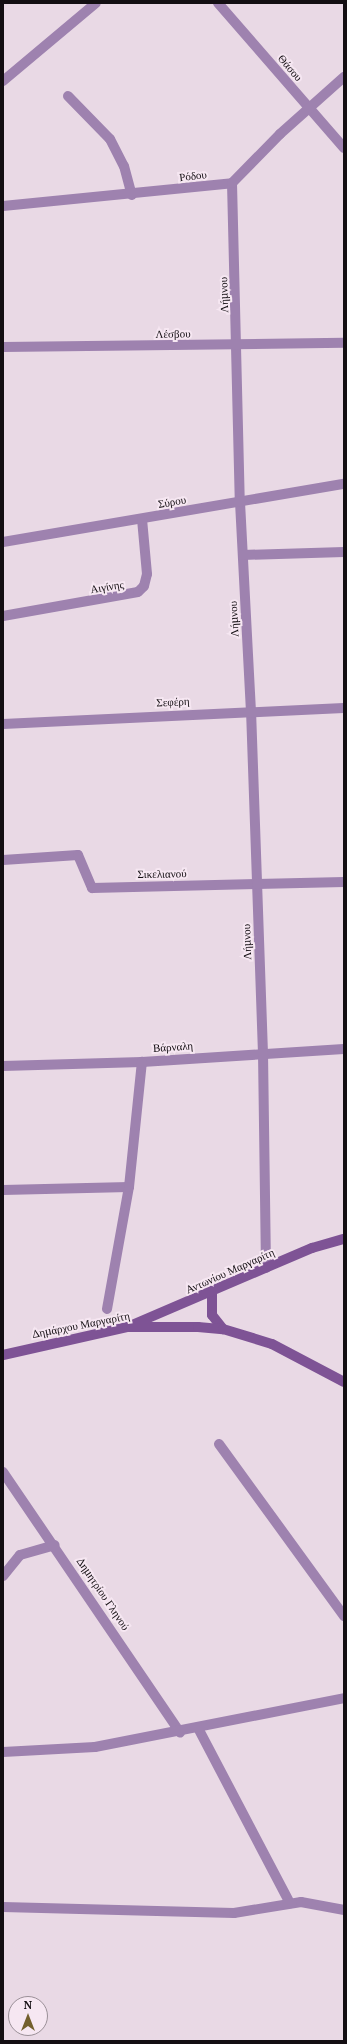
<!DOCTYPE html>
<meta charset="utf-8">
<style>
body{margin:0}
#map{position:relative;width:347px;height:2044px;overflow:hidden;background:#e9d9e5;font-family:"PT Serif",serif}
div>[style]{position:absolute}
.service>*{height:10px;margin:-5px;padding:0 5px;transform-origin:5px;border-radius:5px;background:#9e82af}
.minor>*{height:10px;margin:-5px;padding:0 5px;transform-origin:5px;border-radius:5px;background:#9e82af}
.tertiary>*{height:10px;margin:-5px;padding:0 5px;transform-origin:5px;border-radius:5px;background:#9e82af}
.secondary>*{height:10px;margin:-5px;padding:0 5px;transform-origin:5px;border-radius:5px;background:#7e5395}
span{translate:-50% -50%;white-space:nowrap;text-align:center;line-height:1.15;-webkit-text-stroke:4px #f6e7f2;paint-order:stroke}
.street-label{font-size:11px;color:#130e12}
.frame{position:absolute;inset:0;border:4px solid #130e12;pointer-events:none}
.north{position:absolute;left:8px;top:1996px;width:40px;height:40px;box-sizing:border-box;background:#f6e7f2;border:1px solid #9b9098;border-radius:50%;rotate:0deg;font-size:11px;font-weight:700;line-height:16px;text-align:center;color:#130e12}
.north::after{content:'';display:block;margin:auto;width:14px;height:18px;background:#735f2d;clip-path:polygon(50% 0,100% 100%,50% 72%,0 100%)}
</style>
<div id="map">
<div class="service">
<div style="left:3px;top:860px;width:75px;rotate:-3.8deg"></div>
<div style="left:78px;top:855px;width:36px;rotate:67deg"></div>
<div style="left:92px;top:888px;width:165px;rotate:-1.4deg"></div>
<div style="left:3px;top:1576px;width:27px;rotate:-51deg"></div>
<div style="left:20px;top:1555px;width:36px;rotate:-16deg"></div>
</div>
<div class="minor">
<div style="left:218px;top:3px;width:192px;rotate:49deg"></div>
<div style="left:3px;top:81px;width:121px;rotate:-40deg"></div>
<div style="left:68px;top:96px;width:60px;rotate:45.7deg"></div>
<div style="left:110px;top:139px;width:30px;rotate:63deg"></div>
<div style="left:124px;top:166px;width:30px;rotate:75deg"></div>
<div style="left:232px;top:183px;width:319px;rotate:88.6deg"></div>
<div style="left:240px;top:502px;width:208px;rotate:87deg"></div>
<div style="left:251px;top:710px;width:343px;rotate:88deg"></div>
<div style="left:3px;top:206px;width:230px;rotate:-5.7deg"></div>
<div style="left:232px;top:183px;width:69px;rotate:-45.6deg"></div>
<div style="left:280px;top:134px;width:86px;rotate:-41.7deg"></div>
<div style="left:3px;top:347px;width:341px;rotate:-0.7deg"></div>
<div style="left:3px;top:542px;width:346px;rotate:-9.7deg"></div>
<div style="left:243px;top:555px;width:101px;rotate:-1.7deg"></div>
<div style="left:3px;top:616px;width:137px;rotate:-10.1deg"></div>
<div style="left:138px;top:592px;width:8px;rotate:-45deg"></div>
<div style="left:144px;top:586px;width:12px;rotate:-76deg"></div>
<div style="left:147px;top:574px;width:55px;rotate:-95.2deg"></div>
<div style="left:3px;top:724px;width:341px;rotate:-2.7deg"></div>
<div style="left:257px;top:884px;width:87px;rotate:-1.3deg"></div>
<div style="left:3px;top:1066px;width:139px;rotate:-1.6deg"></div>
<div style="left:142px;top:1062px;width:202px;rotate:-3.7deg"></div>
<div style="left:3px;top:1190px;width:126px;rotate:-1.4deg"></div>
<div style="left:107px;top:1309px;width:124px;rotate:-79.8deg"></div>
<div style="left:129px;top:1187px;width:126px;rotate:-84.1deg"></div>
<div style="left:219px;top:1444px;width:213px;rotate:54deg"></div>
<div style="left:3px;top:1472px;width:315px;rotate:55.8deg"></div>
<div style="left:198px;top:1728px;width:198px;rotate:62.3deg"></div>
<div style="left:3px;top:1752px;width:92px;rotate:-3.1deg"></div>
<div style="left:95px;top:1747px;width:254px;rotate:-11.1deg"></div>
<div style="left:3px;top:1907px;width:231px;rotate:1.5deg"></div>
<div style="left:234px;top:1913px;width:68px;rotate:-9.3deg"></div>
<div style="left:301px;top:1902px;width:44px;rotate:10.5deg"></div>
</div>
<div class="tertiary">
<div style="left:263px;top:1053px;width:215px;rotate:89.2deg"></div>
</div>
<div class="secondary">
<div style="left:212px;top:1293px;width:22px;rotate:90deg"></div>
<div style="left:212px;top:1315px;width:18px;rotate:52deg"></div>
<div style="left:132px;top:1325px;width:196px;rotate:-23.2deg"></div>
<div style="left:312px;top:1248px;width:33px;rotate:-16deg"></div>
<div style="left:3px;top:1355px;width:127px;rotate:-12.7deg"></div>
<div style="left:127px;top:1327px;width:71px"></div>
<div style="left:198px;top:1327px;width:25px;rotate:5deg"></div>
<div style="left:223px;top:1329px;width:51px;rotate:17deg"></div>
<div style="left:272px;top:1344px;width:81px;rotate:27.8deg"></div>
</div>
<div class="street-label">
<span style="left:290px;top:68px;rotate:49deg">Θάσου</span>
<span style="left:193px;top:176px;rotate:-7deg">Ρόδου</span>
<span style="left:224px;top:295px;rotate:-92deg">Λήμνου</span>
<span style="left:173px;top:334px;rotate:-1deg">Λέσβου</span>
<span style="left:172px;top:502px;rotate:-10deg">Σύρου</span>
<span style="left:107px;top:587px;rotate:-9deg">Αιγίνης</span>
<span style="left:234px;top:619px;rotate:-93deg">Λήμνου</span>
<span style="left:173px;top:702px;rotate:-3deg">Σεφέρη</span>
<span style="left:162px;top:874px;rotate:-1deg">Σικελιανού</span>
<span style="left:247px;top:942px;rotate:-92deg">Λήμνου</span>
<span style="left:173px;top:1047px;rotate:-4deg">Βάρναλη</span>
<span style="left:230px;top:1271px;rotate:-24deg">Αντωνίου Μαργαρίτη</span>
<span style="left:81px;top:1325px;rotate:-11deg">Δημάρχου Μαργαρίτη</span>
<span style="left:103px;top:1594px;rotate:56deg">Δημητρίου Γληνού</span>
</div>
<div class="frame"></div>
<div class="north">N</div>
</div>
